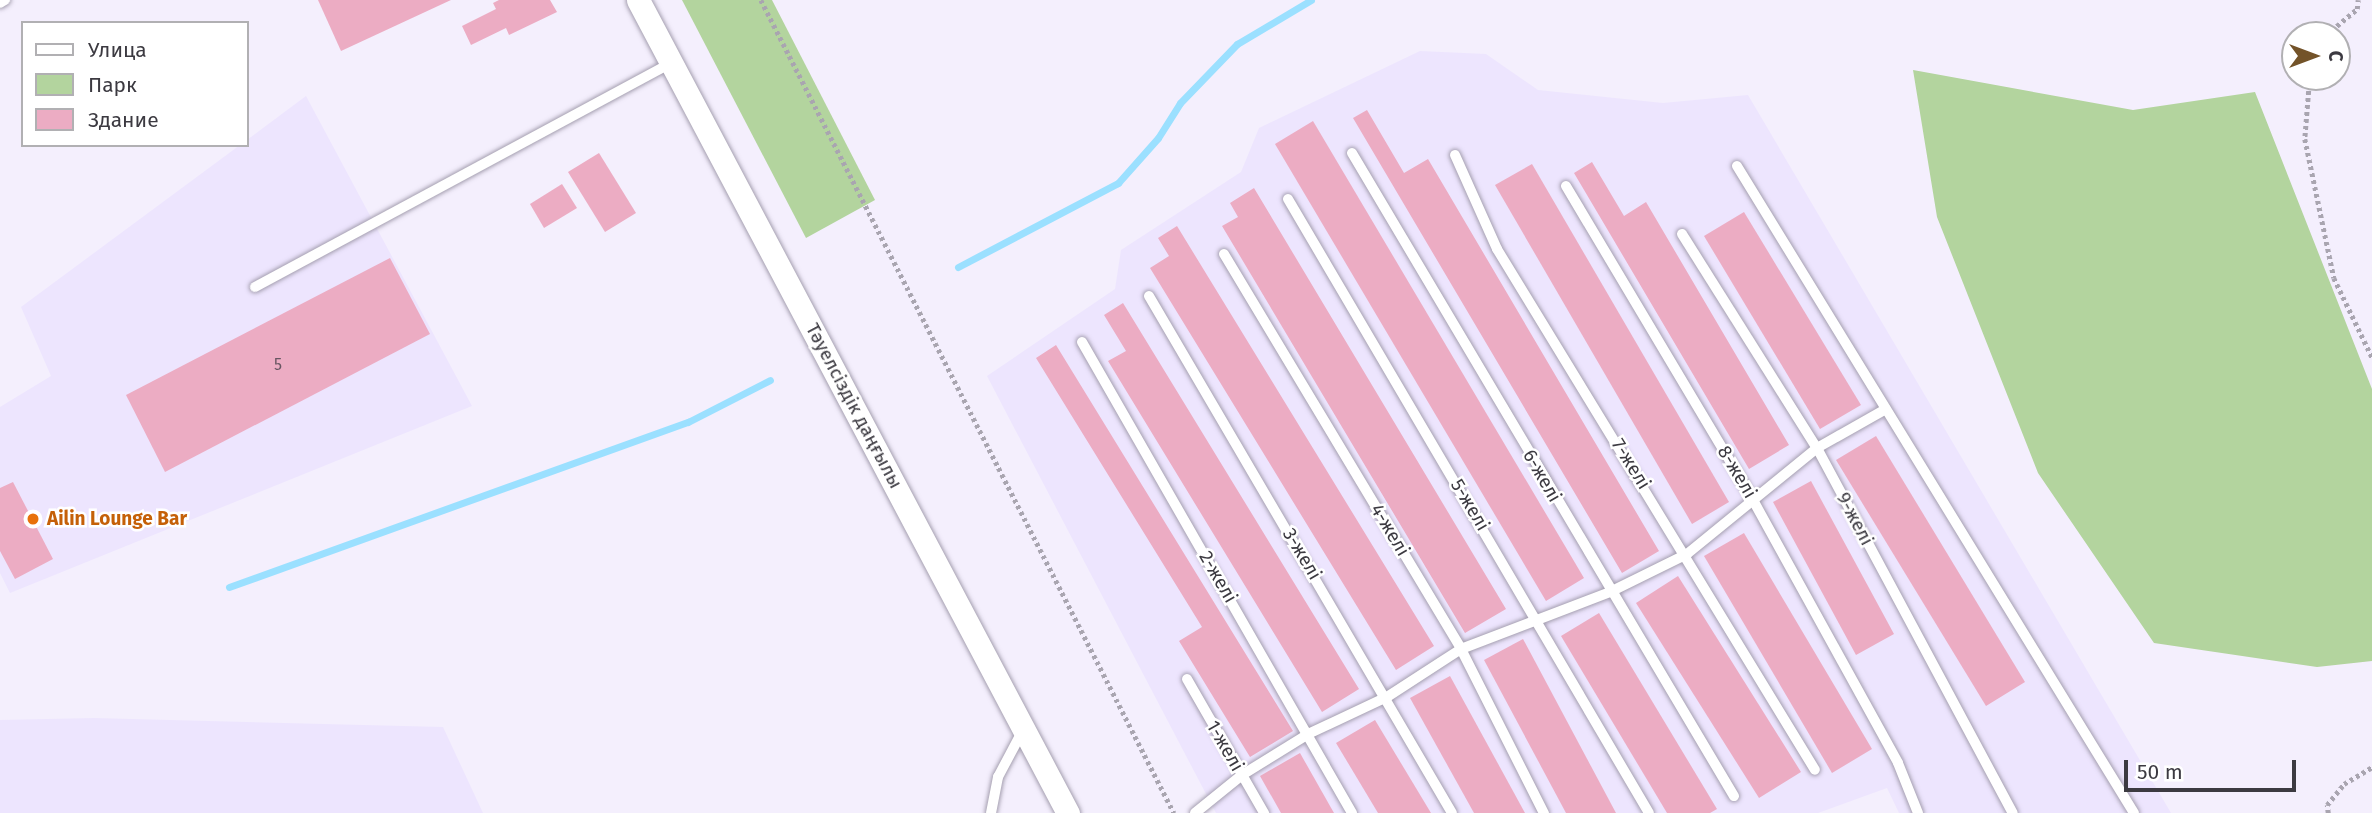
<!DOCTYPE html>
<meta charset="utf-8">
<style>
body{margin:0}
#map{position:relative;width:2372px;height:813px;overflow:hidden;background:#f4effd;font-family:"Fira Sans",sans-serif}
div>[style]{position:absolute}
.built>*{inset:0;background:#ede5fe}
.green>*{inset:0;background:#b3d49e}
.stream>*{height:7px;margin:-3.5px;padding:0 3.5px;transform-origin:3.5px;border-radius:3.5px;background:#9be0ff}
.building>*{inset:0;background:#ecacc3}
.path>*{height:4.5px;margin-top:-2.25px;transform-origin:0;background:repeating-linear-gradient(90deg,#a9a5b0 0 3.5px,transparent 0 7px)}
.roads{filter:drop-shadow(0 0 2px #a59fb0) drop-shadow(0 0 2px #a59fb0)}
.service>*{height:10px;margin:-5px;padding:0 5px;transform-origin:5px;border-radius:5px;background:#fff}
.tertiary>*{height:23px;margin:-11.5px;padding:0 11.5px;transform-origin:11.5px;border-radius:11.5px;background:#fff}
.dots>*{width:19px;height:19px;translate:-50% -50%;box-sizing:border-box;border:4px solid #fff;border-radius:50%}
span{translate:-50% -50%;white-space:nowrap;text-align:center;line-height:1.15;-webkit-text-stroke:5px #fff;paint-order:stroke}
.number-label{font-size:16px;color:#685662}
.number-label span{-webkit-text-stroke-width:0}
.street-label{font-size:19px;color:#3c3a41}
.food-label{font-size:19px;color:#c56008;font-weight:700}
.left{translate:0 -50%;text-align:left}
.legend{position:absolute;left:21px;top:21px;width:228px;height:126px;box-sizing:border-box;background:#fff;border:2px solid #b1b0b3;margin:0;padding:9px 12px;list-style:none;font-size:21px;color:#3c3a41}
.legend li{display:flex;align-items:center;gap:14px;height:35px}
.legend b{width:35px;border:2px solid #b1b0b3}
.north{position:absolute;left:2281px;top:21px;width:70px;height:70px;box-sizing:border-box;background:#fff;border:2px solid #b1b0b3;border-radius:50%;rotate:90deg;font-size:19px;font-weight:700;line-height:28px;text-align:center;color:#3c3a41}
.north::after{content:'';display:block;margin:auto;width:24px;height:32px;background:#735329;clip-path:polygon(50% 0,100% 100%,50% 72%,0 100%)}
.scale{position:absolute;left:2124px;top:760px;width:172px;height:32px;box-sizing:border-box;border:4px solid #3c3a41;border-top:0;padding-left:9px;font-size:21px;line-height:24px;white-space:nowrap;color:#3c3a41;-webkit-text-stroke:5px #fff;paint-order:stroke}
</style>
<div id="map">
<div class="built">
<div style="clip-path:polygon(1420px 51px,1486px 54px,1538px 90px,1663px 103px,1748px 95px,2171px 813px,1899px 813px,1887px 788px,1818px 813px,1216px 813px,987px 376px,1115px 289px,1121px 250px,1241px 172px,1259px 128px)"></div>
<div style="clip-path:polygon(306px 96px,472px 406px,10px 593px,0 573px,0 407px,51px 376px,21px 307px,240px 145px,247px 145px,247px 140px)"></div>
<div style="clip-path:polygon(94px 718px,443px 727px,483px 813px,0 813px,0 720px)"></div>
</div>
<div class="green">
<div style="clip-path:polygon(682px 0,772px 0,875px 200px,806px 238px)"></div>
<div style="clip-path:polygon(1913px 70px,2133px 110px,2255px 92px,2372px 389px,2372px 661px,2317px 667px,2154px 643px,2038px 473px,1937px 217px)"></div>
</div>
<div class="stream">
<div style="left:958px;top:267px;width:181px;rotate:-27.7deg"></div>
<div style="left:1118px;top:183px;width:60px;rotate:-48.4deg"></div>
<div style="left:1158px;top:138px;width:41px;rotate:-57.8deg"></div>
<div style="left:1180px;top:103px;width:82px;rotate:-46deg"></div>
<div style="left:1237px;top:44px;width:86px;rotate:-30.7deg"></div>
<div style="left:229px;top:587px;width:488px;rotate:-19.8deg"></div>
<div style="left:688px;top:422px;width:92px;rotate:-27.1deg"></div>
</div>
<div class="building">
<div style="clip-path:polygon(318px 0,451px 0,341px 51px)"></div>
<div style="clip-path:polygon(499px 0,550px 0,557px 12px,509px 35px,506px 28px,471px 45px,462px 26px,496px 9px,493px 3px)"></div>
<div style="clip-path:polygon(1367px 110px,1404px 173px,1428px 159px,1659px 551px,1622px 573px,1353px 118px)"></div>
<div style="clip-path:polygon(1313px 121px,1584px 578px,1546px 601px,1275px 144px)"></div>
<div style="clip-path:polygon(599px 153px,636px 213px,605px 232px,568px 172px)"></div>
<div style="clip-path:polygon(1592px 162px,1624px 216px,1646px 202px,1789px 445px,1749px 469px,1574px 173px)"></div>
<div style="clip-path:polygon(1532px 164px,1729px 502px,1692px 524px,1495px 185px)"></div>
<div style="clip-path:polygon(562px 184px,577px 208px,544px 228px,530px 204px)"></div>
<div style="clip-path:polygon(1254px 188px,1506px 609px,1465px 633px,1222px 226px,1238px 217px,1230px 203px)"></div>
<div style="clip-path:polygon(1744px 212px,1861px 405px,1820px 429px,1704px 236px)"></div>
<div style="clip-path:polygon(1177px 226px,1434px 646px,1396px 670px,1150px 268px,1169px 256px,1158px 238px)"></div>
<div style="clip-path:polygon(390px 258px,430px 334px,165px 472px,126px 395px)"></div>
<div style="clip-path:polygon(1123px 303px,1359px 689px,1322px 712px,1108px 361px,1126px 351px,1104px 315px)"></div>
<div style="clip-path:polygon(1056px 345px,1293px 731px,1250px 757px,1179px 641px,1202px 627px,1036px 358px)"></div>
<div style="clip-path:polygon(1876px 436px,2025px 682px,1986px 706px,1836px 460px)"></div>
<div style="clip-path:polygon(1811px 481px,1894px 634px,1856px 655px,1773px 502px)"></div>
<div style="clip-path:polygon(13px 482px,53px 559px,15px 579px,0 551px,0 488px)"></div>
<div style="clip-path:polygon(1744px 533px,1872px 749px,1832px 773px,1704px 556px)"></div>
<div style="clip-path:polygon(1678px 576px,1801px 772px,1759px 798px,1636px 603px)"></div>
<div style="clip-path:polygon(1599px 613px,1717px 809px,1710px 813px,1667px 813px,1561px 636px)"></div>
<div style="clip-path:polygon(1523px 639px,1616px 813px,1566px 813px,1484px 660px)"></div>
<div style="clip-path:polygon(1450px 676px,1525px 813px,1474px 813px,1410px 698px)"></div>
<div style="clip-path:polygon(1375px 720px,1431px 813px,1378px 813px,1336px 743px)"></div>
<div style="clip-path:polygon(1300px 753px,1334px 813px,1281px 813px,1260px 776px)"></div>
</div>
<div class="path">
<div style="left:761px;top:0;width:912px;rotate:63.07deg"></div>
<div style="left:2326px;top:35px;width:40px;rotate:-40deg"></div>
<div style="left:2357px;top:9px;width:9px;rotate:-84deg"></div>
<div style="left:2310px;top:77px;width:62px;rotate:94.6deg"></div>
<div style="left:2305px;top:139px;width:142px;rotate:78.2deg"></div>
<div style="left:2334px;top:278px;width:88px;rotate:64.3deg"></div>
<div style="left:2328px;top:813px;width:8px;rotate:-97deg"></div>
<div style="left:2327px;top:805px;width:27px;rotate:-51deg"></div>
<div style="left:2344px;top:784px;width:33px;rotate:-31deg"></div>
</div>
<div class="roads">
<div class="service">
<div style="left:0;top:3px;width:6px;rotate:-31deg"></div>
<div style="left:1352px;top:153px;width:748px;rotate:59.29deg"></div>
<div style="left:1455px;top:155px;width:103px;rotate:65.9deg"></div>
<div style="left:1497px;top:249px;width:610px;rotate:58.6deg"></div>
<div style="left:1737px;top:166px;width:759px;rotate:58.47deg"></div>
<div style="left:1566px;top:186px;width:365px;rotate:59.2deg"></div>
<div style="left:1753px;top:500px;width:300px;rotate:61.1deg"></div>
<div style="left:1898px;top:763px;width:54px;rotate:68.2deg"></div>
<div style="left:1288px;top:199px;width:712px;rotate:59.55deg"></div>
<div style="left:1682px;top:234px;width:253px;rotate:57.8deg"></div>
<div style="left:1817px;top:448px;width:414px;rotate:61.8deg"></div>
<div style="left:1224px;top:254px;width:461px;rotate:59deg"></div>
<div style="left:1461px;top:649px;width:184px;rotate:63.2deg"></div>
<div style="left:255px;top:287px;width:472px;rotate:-28.3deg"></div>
<div style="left:1149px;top:296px;width:599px;rotate:59.63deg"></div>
<div style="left:1082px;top:342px;width:543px;rotate:60.18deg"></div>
<div style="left:1187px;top:679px;width:155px;rotate:60.1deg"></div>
<div style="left:991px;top:813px;width:37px;rotate:-79deg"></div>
<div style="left:998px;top:777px;width:53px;rotate:-62deg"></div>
<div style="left:1195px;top:813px;width:60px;rotate:-39deg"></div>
<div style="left:1242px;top:775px;width:78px;rotate:-31.8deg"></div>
<div style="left:1308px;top:734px;width:87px;rotate:-25.1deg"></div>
<div style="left:1387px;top:697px;width:88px;rotate:-33deg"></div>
<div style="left:1461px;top:649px;width:160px;rotate:-20.9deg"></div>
<div style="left:1610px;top:592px;width:86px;rotate:-26.3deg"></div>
<div style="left:1687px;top:554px;width:168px;rotate:-39.2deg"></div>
<div style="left:1817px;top:448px;width:79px;rotate:-29.5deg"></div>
</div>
<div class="tertiary">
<div style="left:638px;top:0;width:920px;rotate:62.13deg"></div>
</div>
</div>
<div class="dots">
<div style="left:33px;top:519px;background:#e8710a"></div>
</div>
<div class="number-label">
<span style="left:278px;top:365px">5</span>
</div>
<div class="street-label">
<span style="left:854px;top:406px;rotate:62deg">Тәуелсіздік даңғылы</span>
<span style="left:1631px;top:464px;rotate:58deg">7-желі</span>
<span style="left:1737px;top:472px;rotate:59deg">8-желі</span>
<span style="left:1542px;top:476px;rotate:60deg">6-желі</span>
<span style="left:1470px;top:505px;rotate:59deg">5-желі</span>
<span style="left:1855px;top:519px;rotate:62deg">9-желі</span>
<span style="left:1390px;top:530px;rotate:59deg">4-желі</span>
<span style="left:1302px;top:554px;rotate:59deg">3-желі</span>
<span style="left:1218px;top:577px;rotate:60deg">2-желі</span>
<span style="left:1225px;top:746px;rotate:60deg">1-желі</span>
</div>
<div class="food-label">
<span class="left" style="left:47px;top:519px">Ailin Lounge Bar</span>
</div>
<ul class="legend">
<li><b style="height:9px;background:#fff"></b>Улица</li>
<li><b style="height:19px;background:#b3d49e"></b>Парк</li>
<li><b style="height:19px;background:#ecacc3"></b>Здание</li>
</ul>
<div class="north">С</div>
<div class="scale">50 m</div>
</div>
